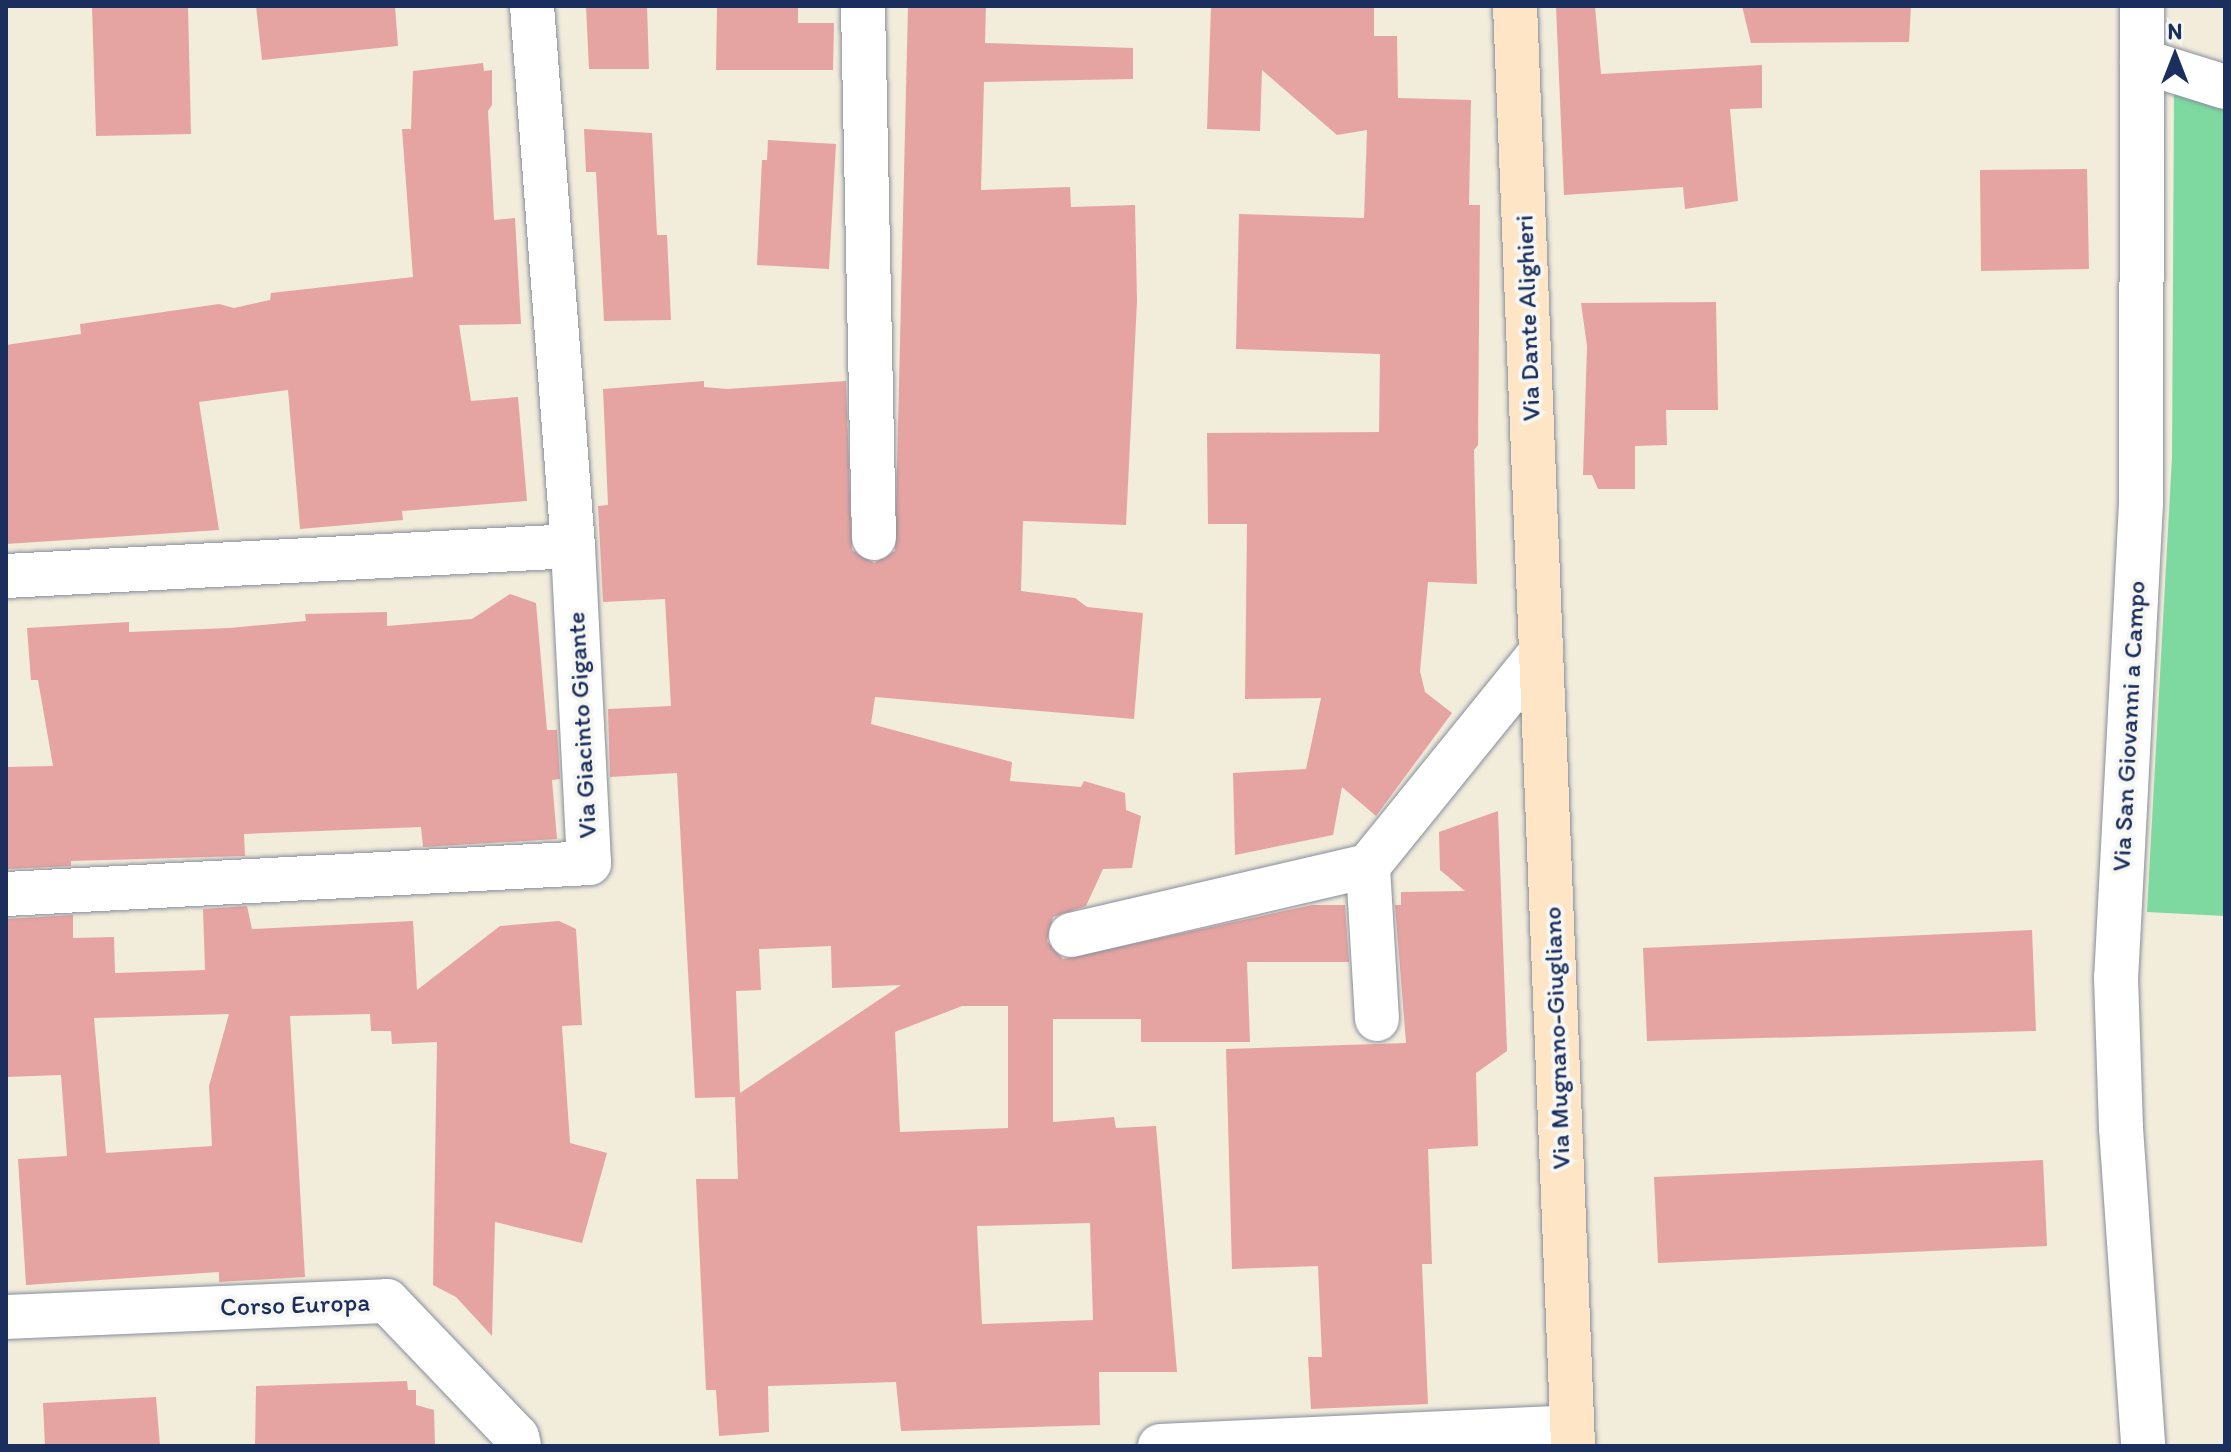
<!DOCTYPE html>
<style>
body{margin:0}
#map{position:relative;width:2231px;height:1452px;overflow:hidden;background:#f2ecdb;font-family:Itim,sans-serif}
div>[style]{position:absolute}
.green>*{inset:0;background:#7ed9a0}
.building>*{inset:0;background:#e5a4a2}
.roads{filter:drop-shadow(0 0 2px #868e9c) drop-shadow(0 0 2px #868e9c)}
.minor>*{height:44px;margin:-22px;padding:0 22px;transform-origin:22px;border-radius:22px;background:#fff}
.secondary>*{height:44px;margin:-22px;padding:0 22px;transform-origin:22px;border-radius:22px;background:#fde5c5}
span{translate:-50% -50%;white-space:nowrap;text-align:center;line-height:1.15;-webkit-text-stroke:8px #f6f6f2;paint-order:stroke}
.street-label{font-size:26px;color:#1b2f5e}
.frame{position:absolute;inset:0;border:8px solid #1b2f5e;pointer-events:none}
.north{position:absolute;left:2135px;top:16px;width:80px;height:80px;-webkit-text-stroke:6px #f6f6f2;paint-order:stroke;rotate:0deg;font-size:22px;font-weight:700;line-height:32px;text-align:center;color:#1b2f5e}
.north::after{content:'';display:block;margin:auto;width:28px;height:36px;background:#1b2f5e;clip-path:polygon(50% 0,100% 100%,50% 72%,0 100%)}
</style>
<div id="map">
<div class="green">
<div style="clip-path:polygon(2174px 94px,2225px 105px,2225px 916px,2147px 912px,2172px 457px)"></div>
</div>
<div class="building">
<div style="clip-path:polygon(92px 6px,188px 6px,191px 134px,96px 136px)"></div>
<div style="clip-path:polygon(256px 6px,395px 6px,398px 46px,262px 60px)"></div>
<div style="clip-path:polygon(586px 6px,647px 6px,649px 69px,589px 69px)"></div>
<div style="clip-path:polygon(717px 6px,798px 6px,798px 23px,834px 23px,833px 70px,716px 70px)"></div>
<div style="clip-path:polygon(evenodd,908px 6px,986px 6px,985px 43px,1133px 48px,1133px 79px,984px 82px,981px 190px,1070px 187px,1071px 207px,1135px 205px,1137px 301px,1126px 525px,1023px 521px,1021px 591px,1075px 598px,1087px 607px,1143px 613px,1134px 719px,875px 697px,871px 724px,1012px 762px,1010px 781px,1081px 787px,1084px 781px,1125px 793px,1126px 810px,1141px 816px,1132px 868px,1103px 869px,1086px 906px,1053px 917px,1047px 941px,1063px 959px,1312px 905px,1345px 905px,1349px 962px,1247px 962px,1250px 1042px,1141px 1042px,1141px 1019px,1053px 1019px,1053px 1122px,1114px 1117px,1116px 1128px,1156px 1126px,1177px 1372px,1099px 1372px,1100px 1425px,901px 1431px,896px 1382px,768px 1386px,769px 1432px,719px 1436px,716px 1390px,706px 1390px,696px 1179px,738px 1179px,735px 1097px,695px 1098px,677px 773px,610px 777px,608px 709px,671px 706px,665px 599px,603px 602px,598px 506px,608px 505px,603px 389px,704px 381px,704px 387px,727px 389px,846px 381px,852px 550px,874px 563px,895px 551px,908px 6px,831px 946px,832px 988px,901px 985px,740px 1093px,736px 991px,761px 990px,759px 949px,831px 946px,908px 6px,962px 1006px,1008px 1006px,1008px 1128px,900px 1132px,895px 1032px,962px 1006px,908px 6px,1090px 1223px,1093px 1320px,982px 1324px,977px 1226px,1090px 1223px)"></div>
<div style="clip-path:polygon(1211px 6px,1374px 6px,1374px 36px,1397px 36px,1398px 98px,1471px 100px,1469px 205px,1480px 205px,1478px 445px,1474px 450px,1477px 584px,1428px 582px,1420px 671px,1425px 692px,1452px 713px,1376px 816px,1342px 787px,1333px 835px,1235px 855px,1233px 773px,1306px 769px,1321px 698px,1245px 699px,1247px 524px,1208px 524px,1207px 433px,1379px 432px,1380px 354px,1236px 349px,1239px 214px,1364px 218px,1367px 130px,1337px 135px,1262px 70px,1260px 131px,1207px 129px)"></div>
<div style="clip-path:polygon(1556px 6px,1595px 6px,1601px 74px,1762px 65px,1762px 108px,1730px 109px,1738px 201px,1685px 209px,1683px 187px,1564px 195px)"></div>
<div style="clip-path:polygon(1742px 6px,1911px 6px,1909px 42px,1751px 43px)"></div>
<div style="clip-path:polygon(483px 63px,484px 71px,492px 70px,492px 105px,488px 111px,494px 220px,515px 218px,521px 324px,459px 325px,471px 401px,518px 397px,527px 501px,402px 511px,403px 520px,300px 529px,288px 390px,199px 402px,219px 530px,6px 544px,6px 345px,81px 334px,80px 324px,219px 304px,234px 308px,270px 300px,271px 293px,413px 277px,402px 129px,411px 129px,413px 71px)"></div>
<div style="clip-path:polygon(584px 129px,652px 133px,657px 235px,667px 235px,671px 320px,604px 321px,596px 172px,586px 172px)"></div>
<div style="clip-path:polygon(768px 140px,836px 144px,829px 269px,757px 265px,762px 160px,767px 160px)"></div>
<div style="clip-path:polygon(2087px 169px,2089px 269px,1981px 271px,1980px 170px)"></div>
<div style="clip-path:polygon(1716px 302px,1718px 410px,1666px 410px,1667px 445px,1635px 446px,1635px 489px,1598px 489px,1592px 475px,1583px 475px,1587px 346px,1581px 303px)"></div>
<div style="clip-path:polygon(510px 594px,536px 603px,547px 730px,557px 730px,560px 779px,552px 780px,557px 839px,423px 847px,421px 827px,244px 834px,245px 856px,71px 861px,71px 866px,6px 869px,6px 767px,53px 766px,38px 680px,31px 680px,27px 628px,129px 622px,129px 632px,229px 628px,306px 621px,305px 614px,387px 612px,387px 626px,472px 619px)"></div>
<div style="clip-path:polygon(1498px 811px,1507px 1051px,1476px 1073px,1478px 1146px,1428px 1149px,1432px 1264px,1422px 1264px,1428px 1404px,1311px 1409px,1308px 1357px,1322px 1357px,1318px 1266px,1232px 1269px,1226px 1049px,1406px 1043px,1395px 905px,1401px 905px,1401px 892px,1465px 891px,1440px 870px,1439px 832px)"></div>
<div style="clip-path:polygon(evenodd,247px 906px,252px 929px,413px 921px,417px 990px,500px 926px,559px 921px,576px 929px,582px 1025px,562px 1026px,570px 1143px,607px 1153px,582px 1243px,495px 1222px,492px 1336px,456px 1297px,433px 1285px,437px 1042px,392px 1044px,391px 1031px,371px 1031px,370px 1014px,290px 1016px,305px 1277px,219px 1282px,219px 1272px,26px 1285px,18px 1159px,67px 1156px,61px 1075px,6px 1077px,6px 919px,73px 915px,73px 938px,114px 937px,115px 973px,205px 970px,203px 909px,247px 906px,229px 1014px,209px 1086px,212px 1146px,106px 1153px,94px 1018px,229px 1014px)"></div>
<div style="clip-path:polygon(2032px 930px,2036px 1031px,1647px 1041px,1643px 948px)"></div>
<div style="clip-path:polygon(2043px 1160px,2047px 1246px,1658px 1263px,1654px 1177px)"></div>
<div style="clip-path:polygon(407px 1381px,408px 1390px,416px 1390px,416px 1405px,434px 1410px,435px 1446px,255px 1446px,256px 1386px)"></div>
<div style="clip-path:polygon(156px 1397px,160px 1446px,45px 1446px,43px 1403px)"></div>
</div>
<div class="roads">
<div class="minor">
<div style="left:863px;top:6px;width:532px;rotate:88.82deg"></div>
<div style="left:2142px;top:6px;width:497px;rotate:90.1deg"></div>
<div style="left:2141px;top:503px;width:475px;rotate:93deg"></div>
<div style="left:2116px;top:977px;width:151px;rotate:88.1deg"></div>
<div style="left:2121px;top:1128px;width:319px;rotate:86deg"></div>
<div style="left:2142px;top:61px;width:87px;rotate:17.4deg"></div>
<div style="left:6px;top:576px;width:568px;rotate:-3.03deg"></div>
<div style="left:6px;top:894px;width:584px;rotate:-3.04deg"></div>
<div style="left:589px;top:863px;width:317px;rotate:-92.9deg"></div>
<div style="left:573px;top:546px;width:542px;rotate:-94.34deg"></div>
<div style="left:1071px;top:935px;width:305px;rotate:-13.1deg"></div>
<div style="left:1377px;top:1019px;width:153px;rotate:-93.4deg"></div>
<div style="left:1368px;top:866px;width:275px;rotate:-51deg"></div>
<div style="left:6px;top:1317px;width:381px;rotate:-2.4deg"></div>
<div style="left:387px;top:1301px;width:188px;rotate:46.3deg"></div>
<div style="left:517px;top:1437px;width:9px;rotate:77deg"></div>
<div style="left:1160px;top:1446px;width:412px;rotate:-2.6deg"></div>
</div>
<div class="secondary">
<div style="left:1515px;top:6px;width:1441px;rotate:87.69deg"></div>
</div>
</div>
<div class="street-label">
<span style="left:1528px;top:318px;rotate:-92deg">Via Dante Alighieri</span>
<span style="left:582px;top:725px;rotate:-93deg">Via Giacinto Gigante</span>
<span style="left:2129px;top:726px;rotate:-87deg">Via San Giovanni a Campo</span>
<span style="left:1557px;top:1038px;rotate:-92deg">Via Mugnano-Giugliano</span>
<span style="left:295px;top:1305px;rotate:-2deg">Corso Europa</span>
</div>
<div class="frame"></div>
<div class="north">N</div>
</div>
